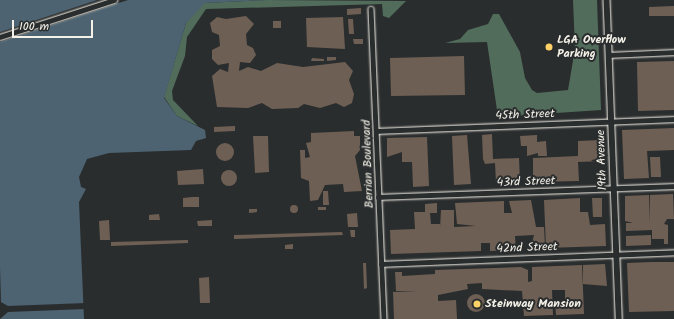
<!DOCTYPE html>
<style>
body{margin:0}
#map{position:relative;width:674px;height:319px;overflow:hidden;background:#2a2d2e;font-family:Kalam,sans-serif}
div>[style]{position:absolute}
.green>*{inset:0;background:#516c5b}
.water>*{inset:0;background:#4d6371}
.pier>*{inset:0;background:#2a2d2e}
.building>*{inset:0;background:#6e5f54}
.round{border-radius:50%}
.roads{filter:drop-shadow(0 0 1px #f4f1e8) drop-shadow(0 0 1px #f4f1e8)}
.minor>*{height:4.5px;margin:-2.25px;padding:0 2.25px;transform-origin:2.25px;border-radius:2.25px;background:#2a2d2e}
.tertiary>*{height:5.5px;margin:-2.75px;padding:0 2.75px;transform-origin:2.75px;border-radius:2.75px;background:#2a2d2e}
.dots>*{width:11px;height:11px;translate:-50% -50%;box-sizing:border-box;border:2px solid #2a2d2e;border-radius:50%}
span{translate:-50% -50%;white-space:nowrap;text-align:center;line-height:1.15;-webkit-text-stroke:4px #2a2d2e;paint-order:stroke}
.poi-label{font-size:12px;color:#f4f1e8;font-weight:700}
.left{translate:0 -50%;text-align:left}
.street-label{font-size:12px;color:#f4f1e8}
.scale{position:absolute;left:12px;top:20px;width:81px;height:18px;box-sizing:border-box;border:2px solid #f4f1e8;border-top:0;padding-left:5px;font-size:12px;line-height:14px;white-space:nowrap;color:#f4f1e8;-webkit-text-stroke:3px #2a2d2e;paint-order:stroke}
</style>
<div id="map">
<div class="green">
<div style="clip-path:polygon(267px 0,406px 1px,389px 18px,383px 16px,382px 4px,206px 9px,187px 37px,185px 56px,172px 91px,173px 100px,198px 126px,177px 116px,164px 97px,186px 23px,197px 8px,204px 3px)"></div>
<div style="clip-path:polygon(573px 0,597px 0,601px 110px,498px 117px,487px 42px,445px 43px,460px 39px,468px 30px,488px 24px,493px 14px,499px 14px,520px 52px,525px 78px,532px 90px,537px 93px,568px 90px,575px 49px)"></div>
</div>
<div class="water">
<div style="clip-path:polygon(0 0,267px 0,205px 3px,186px 23px,164px 98px,177px 116px,205px 130px,206px 138px,196px 141px,191px 150px,109px 153px,87px 159px,79px 177px,81px 187px,86px 189px,79px 202px,84px 319px,0 319px)"></div>
</div>
<div class="pier">
<div style="clip-path:polygon(97px 0,128px 0,0 42px,0 32px)"></div>
<div style="clip-path:polygon(0 267px,1px 302px,8px 306px,86px 303px,86px 309px,8px 312px,0 319px)"></div>
</div>
<div class="building">
<div style="clip-path:polygon(674px 6px,674px 16px,649px 16px,649px 7px)"></div>
<div style="clip-path:polygon(361px 8px,361px 14px,347px 15px,347px 9px)"></div>
<div style="clip-path:polygon(246px 16px,254px 24px,246px 34px,247px 45px,253px 48px,256px 55px,250px 63px,240px 62px,239px 71px,248px 67px,261px 71px,277px 63px,303px 67px,345px 62px,353px 71px,349px 80px,354px 94px,352px 103px,344px 107px,336px 103px,320px 108px,304px 104px,298px 108px,272px 109px,262px 103px,248px 108px,217px 107px,212px 76px,220px 69px,228px 72px,229px 63px,218px 65px,212px 59px,212px 50px,220px 46px,219px 35px,212px 32px,210px 23px,217px 17px,226px 19px)"></div>
<div style="clip-path:polygon(343px 17px,345px 49px,307px 47px,306px 18px)"></div>
<div style="clip-path:polygon(348px 19px,353px 19px,354px 34px,349px 34px)"></div>
<div style="clip-path:polygon(273px 21px,281px 21px,281px 28px,273px 28px)"></div>
<div style="clip-path:polygon(353px 39px,363px 39px,363px 44px,354px 44px)"></div>
<div style="clip-path:polygon(464px 56px,465px 95px,391px 96px,390px 58px)"></div>
<div style="clip-path:polygon(327px 57px,336px 57px,336px 60px,327px 61px)"></div>
<div style="clip-path:polygon(312px 58px,324px 59px,324px 61px,311px 61px)"></div>
<div style="clip-path:polygon(674px 61px,674px 110px,638px 111px,637px 62px)"></div>
<div style="clip-path:polygon(235px 126px,235px 131px,214px 132px,214px 127px)"></div>
<div style="clip-path:polygon(674px 128px,674px 150px,647px 151px,649px 178px,624px 179px,622px 130px)"></div>
<div style="clip-path:polygon(354px 131px,354px 136px,360px 136px,360px 150px,355px 156px,362px 191px,344px 192px,343px 184px,325px 185px,318px 200px,310px 201px,309px 181px,301px 178px,300px 150px,305px 150px,305px 158px,310px 157px,306px 143px,311px 142px,311px 133px)"></div>
<div style="clip-path:polygon(492px 134px,493px 159px,519px 158px,520px 182px,496px 183px,495px 163px,485px 164px,483px 159px,482px 135px)"></div>
<div style="clip-path:polygon(467px 135px,471px 184px,454px 185px,452px 136px)"></div>
<div style="clip-path:polygon(537px 135px,537px 142px,546px 141px,547px 156px,538px 156px,538px 153px,527px 156px,527px 146px,521px 146px,520px 136px)"></div>
<div style="clip-path:polygon(253px 136px,268px 136px,269px 172px,255px 173px)"></div>
<div style="clip-path:polygon(427px 137px,429px 186px,413px 187px,412px 162px,402px 162px,402px 152px,387px 157px,387px 138px)"></div>
<div style="clip-path:polygon(602px 140px,603px 161px,578px 162px,579px 181px,533px 182px,533px 158px,578px 156px,578px 141px)"></div>
<div class="round" style="left:216px;top:143px;width:18px;height:18px"></div>
<div style="clip-path:polygon(650px 157px,660px 157px,661px 177px,651px 177px)"></div>
<div style="clip-path:polygon(203px 169px,204px 184px,178px 185px,177px 171px)"></div>
<div class="round" style="left:221px;top:170px;width:16px;height:16px"></div>
<div style="clip-path:polygon(323px 191px,328px 191px,329px 205px,323px 205px)"></div>
<div style="clip-path:polygon(673px 194px,674px 219px,667px 219px,664px 224px,668px 225px,668px 244px,664px 244px,664px 239px,652px 239px,652px 230px,626px 231px,626px 223px,633px 223px,625px 221px,625px 196px,649px 195px,650px 223px,650px 195px)"></div>
<div style="clip-path:polygon(192px 197px,199px 197px,199px 207px,183px 207px,183px 198px)"></div>
<div style="clip-path:polygon(580px 198px,580px 212px,588px 212px,590px 225px,605px 224px,606px 246px,546px 248px,544px 200px)"></div>
<div style="clip-path:polygon(592px 198px,602px 198px,602px 217px,593px 217px)"></div>
<div style="clip-path:polygon(531px 200px,536px 227px,544px 227px,545px 246px,531px 247px,534px 235px,515px 236px,516px 250px,490px 251px,490px 243px,481px 243px,481px 251px,391px 254px,390px 230px,415px 229px,414px 212px,425px 212px,425px 204px,437px 203px,437px 213px,430px 213px,431px 224px,440px 224px,440px 228px,441px 210px,454px 210px,454px 227px,476px 226px,457px 224px,455px 203px,504px 201px,504px 213px,512px 213px,509px 201px)"></div>
<div class="round" style="left:290px;top:205px;width:8px;height:8px"></div>
<div style="clip-path:polygon(318px 207px,326px 207px,326px 210px,318px 210px)"></div>
<div style="clip-path:polygon(249px 209px,257px 209px,257px 212px,249px 213px)"></div>
<div style="clip-path:polygon(357px 213px,358px 227px,348px 227px,347px 214px)"></div>
<div style="clip-path:polygon(159px 214px,160px 220px,149px 220px,149px 215px)"></div>
<div style="clip-path:polygon(109px 220px,110px 240px,100px 240px,99px 221px)"></div>
<div style="clip-path:polygon(212px 220px,212px 226px,198px 226px,197px 221px)"></div>
<div style="clip-path:polygon(350px 230px,355px 230px,355px 237px,351px 237px)"></div>
<div style="clip-path:polygon(342px 232px,343px 235px,234px 239px,234px 235px)"></div>
<div style="clip-path:polygon(651px 235px,651px 245px,626px 246px,626px 236px)"></div>
<div style="clip-path:polygon(188px 240px,188px 243px,111px 246px,111px 242px)"></div>
<div style="clip-path:polygon(293px 244px,293px 249px,285px 249px,285px 245px)"></div>
<div style="clip-path:polygon(652px 262px,674px 262px,674px 311px,629px 312px,627px 263px)"></div>
<div style="clip-path:polygon(363px 263px,366px 263px,367px 288px,364px 289px)"></div>
<div style="clip-path:polygon(582px 265px,584px 314px,556px 315px,555px 301px,565px 300px,565px 290px,552px 290px,553px 315px,524px 316px,522px 291px,482px 289px,482px 283px,467px 284px,468px 289px,438px 295px,438px 301px,456px 300px,457px 319px,394px 319px,393px 292px,418px 291px,396px 291px,395px 272px,402px 272px,402px 276px,435px 274px,435px 270px,521px 267px,528px 270px,528px 282px,532px 281px,532px 267px)"></div>
<div style="clip-path:polygon(583px 265px,605px 264px,607px 286px,583px 284px)"></div>
<div style="clip-path:polygon(209px 277px,210px 303px,200px 303px,199px 278px)"></div>
<div class="round" style="left:467px;top:294px;width:18px;height:18px"></div>
</div>
<div class="roads">
<div class="minor">
<div style="left:371px;top:9px;width:310px;rotate:87.6deg"></div>
<div style="left:0;top:37px;width:120px;rotate:-18deg"></div>
<div style="left:609px;top:55px;width:65px;rotate:-2.6deg"></div>
<div style="left:377px;top:131px;width:297px;rotate:-2.3deg"></div>
<div style="left:378px;top:197px;width:296px;rotate:-2.1deg"></div>
<div style="left:381px;top:264px;width:293px;rotate:-2.3deg"></div>
</div>
<div class="tertiary">
<div style="left:607px;top:0;width:319px;rotate:87.8deg"></div>
</div>
</div>
<div class="dots">
<div style="left:549px;top:47px;background:#ffd166"></div>
<div style="left:477px;top:304px;background:#ffd166"></div>
</div>
<div class="poi-label">
<span class="left" style="left:557px;top:47px">LGA Overflow<br>Parking</span>
<span class="left" style="left:485px;top:304px">Steinway Mansion</span>
</div>
<div class="street-label">
<span style="left:525px;top:115px;rotate:-2deg">45th Street</span>
<span style="left:602px;top:160px;rotate:-92deg">19th Avenue</span>
<span style="left:368px;top:164px;rotate:-92deg">Berrian Boulevard</span>
<span style="left:526px;top:182px;rotate:-2deg">43rd Street</span>
<span style="left:527px;top:248px;rotate:-2deg">42nd Street</span>
</div>
<div class="scale">100 m</div>
</div>
